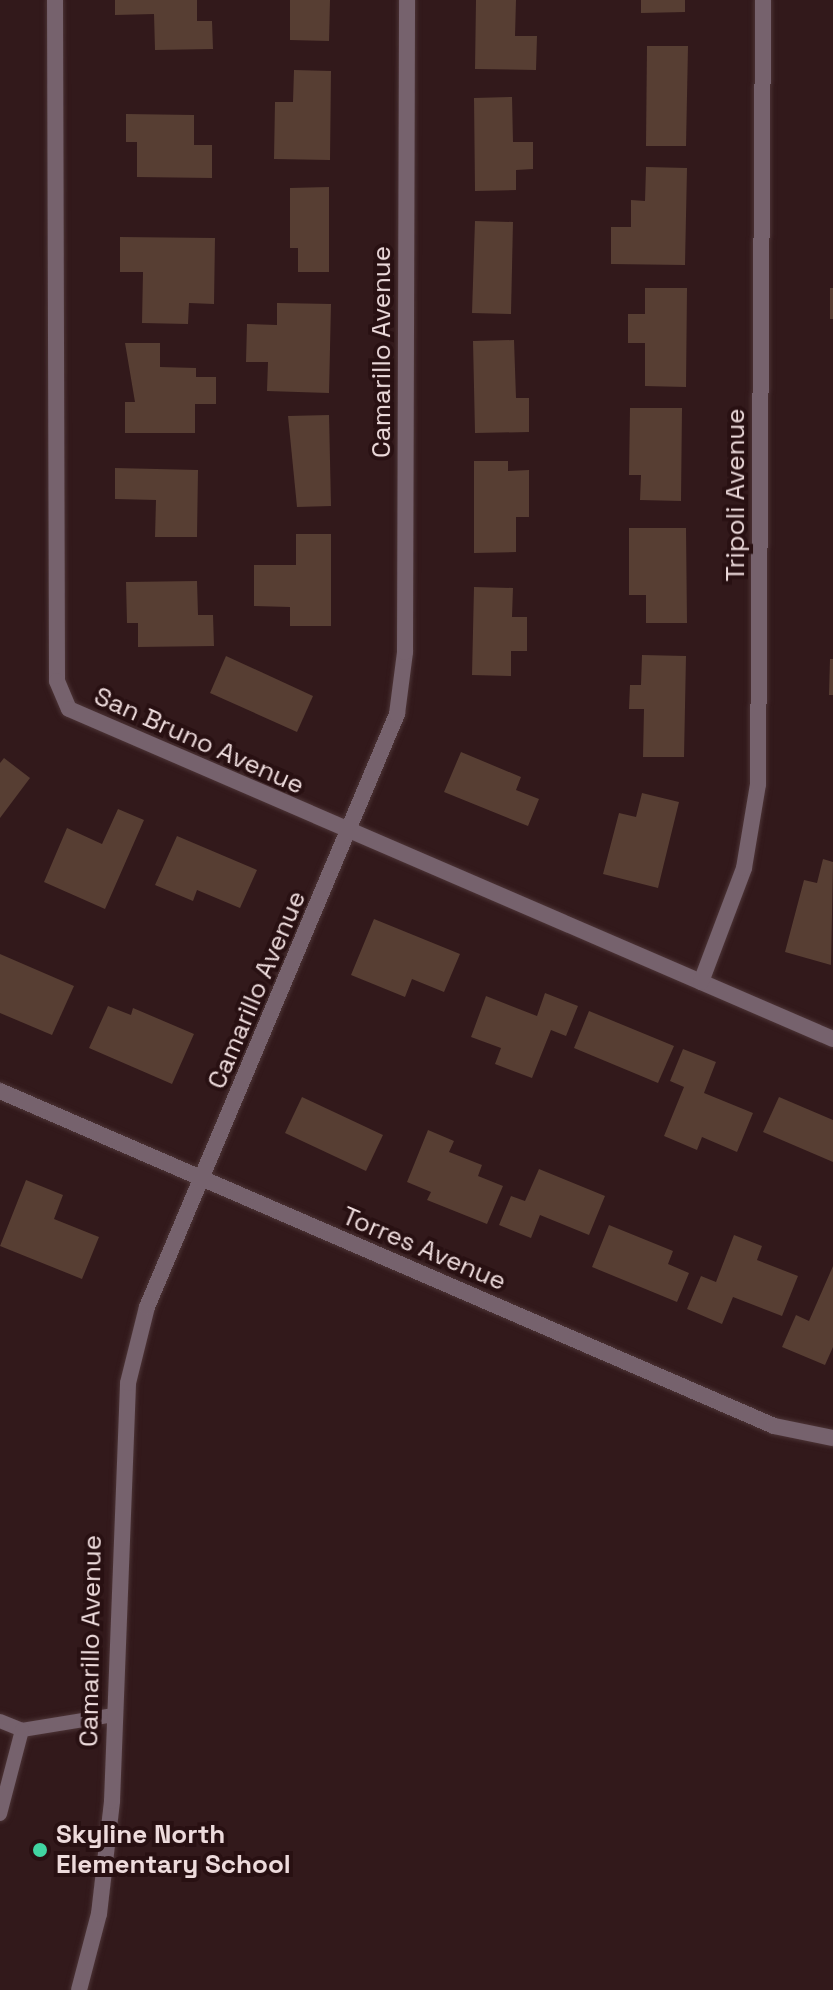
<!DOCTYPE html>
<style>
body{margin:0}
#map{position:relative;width:833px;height:1990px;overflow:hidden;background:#32191b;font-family:"Space Grotesk",sans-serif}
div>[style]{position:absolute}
.building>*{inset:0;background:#573e33}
.roads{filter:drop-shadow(0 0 2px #4c3436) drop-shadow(0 0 2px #4c3436)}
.lane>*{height:14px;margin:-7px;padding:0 7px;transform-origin:7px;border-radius:7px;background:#76626d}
.street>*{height:16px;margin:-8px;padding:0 8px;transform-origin:8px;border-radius:8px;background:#76626d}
.dots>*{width:22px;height:22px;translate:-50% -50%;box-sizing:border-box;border:4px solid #281012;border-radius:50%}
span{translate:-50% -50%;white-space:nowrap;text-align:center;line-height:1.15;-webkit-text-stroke:8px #281012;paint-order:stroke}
.street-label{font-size:26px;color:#eddbdc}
.poi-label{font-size:26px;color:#eddbdc;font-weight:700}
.left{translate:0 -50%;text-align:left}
</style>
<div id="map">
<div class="building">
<div style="clip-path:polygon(115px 0,197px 0,197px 21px,212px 21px,213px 49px,155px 50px,154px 14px,115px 15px)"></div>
<div style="clip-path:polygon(290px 0,330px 0,329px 41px,290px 40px)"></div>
<div style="clip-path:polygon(476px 0,516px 0,515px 36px,537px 36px,536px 70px,475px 69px)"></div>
<div style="clip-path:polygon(641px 0,685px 0,685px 12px,641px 13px)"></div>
<div style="clip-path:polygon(647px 46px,688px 46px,686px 146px,646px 146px)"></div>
<div style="clip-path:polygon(294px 70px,331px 71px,330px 160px,274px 159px,275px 102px,293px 102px)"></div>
<div style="clip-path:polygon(512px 97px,513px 142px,533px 142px,533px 169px,516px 170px,516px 190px,475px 191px,474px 98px)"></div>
<div style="clip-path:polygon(126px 114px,194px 115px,194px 145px,212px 145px,212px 178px,137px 177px,137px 142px,126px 142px)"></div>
<div style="clip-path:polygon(646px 167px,687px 168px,685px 265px,611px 264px,611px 227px,631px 227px,631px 200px,645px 201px)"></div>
<div style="clip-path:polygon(329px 187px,329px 272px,298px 272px,298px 248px,290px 248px,290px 188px)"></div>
<div style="clip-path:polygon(475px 221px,513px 222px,511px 314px,472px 313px)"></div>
<div style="clip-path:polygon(120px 237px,215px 238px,214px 304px,189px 303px,188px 324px,142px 323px,143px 272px,120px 272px)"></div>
<div style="clip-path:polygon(645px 288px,687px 288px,686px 387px,645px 386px,645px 343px,628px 343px,628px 314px,645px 314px)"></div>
<div style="clip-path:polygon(830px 288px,833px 288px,833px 319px,830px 319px)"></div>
<div style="clip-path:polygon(277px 303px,331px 304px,329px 393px,267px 391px,268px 362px,246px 362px,247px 324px,277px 325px)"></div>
<div style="clip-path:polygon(514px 340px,516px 398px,529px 398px,529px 432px,475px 433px,473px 341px)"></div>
<div style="clip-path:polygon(125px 343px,160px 343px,160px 367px,196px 368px,196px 377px,216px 377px,216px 404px,195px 404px,195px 433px,125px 433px,125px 402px,135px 402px)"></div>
<div style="clip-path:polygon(630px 408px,682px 408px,681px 501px,640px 500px,641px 475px,629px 475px)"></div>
<div style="clip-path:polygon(329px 415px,331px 506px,297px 507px,288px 416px)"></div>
<div style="clip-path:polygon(474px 461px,508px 461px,508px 471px,529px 470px,529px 517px,516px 517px,516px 552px,474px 553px)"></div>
<div style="clip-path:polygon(115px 468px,198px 470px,197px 537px,155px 537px,156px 500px,115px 499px)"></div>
<div style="clip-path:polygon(629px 528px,686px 528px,687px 623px,646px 623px,646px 595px,629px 595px)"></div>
<div style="clip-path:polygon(296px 534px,331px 534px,331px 626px,290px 626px,290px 607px,254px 606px,254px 565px,296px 565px)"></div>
<div style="clip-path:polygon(197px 581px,198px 615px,213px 615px,214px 646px,138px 647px,138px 623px,127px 623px,126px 582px)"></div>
<div style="clip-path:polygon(474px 587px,513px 588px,512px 617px,527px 617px,527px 651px,511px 651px,511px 676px,472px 675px)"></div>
<div style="clip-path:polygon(642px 655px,686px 656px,684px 757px,643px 757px,644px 709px,629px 709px,630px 685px,641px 685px)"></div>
<div style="clip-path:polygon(226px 656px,313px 696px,297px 732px,210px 693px)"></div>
<div style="clip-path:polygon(830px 659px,833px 659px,833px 695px,829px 695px)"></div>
<div style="clip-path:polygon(461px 752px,521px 777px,516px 790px,539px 799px,528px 826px,444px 792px)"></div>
<div style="clip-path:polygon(4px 758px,30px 778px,0 818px,0 763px)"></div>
<div style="clip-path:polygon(642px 793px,679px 802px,658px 888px,603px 874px,619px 813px,636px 817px)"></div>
<div style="clip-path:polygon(118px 809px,144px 820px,105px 909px,44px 882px,67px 828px,102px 844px)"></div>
<div style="clip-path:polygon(177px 836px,257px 870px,240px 908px,197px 890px,193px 901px,155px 885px)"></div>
<div style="clip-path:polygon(823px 859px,833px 862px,831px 965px,785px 952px,804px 880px,817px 883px)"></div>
<div style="clip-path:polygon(374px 919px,460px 954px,444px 992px,412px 979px,405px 997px,351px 975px)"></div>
<div style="clip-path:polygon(0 954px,74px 986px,52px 1035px,0 1013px)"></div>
<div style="clip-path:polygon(545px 993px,578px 1006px,566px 1036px,551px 1030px,532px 1078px,495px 1064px,501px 1048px,471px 1037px,486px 996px,537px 1016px)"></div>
<div style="clip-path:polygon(108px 1006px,131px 1015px,133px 1008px,194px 1034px,172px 1084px,89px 1048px)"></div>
<div style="clip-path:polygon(589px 1011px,674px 1046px,658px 1083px,574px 1048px)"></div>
<div style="clip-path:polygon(683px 1049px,716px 1062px,704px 1093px,753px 1113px,737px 1152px,702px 1137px,697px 1150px,664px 1136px,684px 1087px,670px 1081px)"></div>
<div style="clip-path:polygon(302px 1097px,383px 1135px,366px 1171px,285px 1133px)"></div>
<div style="clip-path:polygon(779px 1097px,833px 1120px,833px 1162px,763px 1132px)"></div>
<div style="clip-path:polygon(428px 1130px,454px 1141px,449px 1152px,482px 1165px,478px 1176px,503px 1186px,487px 1224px,427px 1200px,431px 1192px,407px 1182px)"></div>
<div style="clip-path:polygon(539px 1169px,605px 1196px,589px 1235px,540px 1215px,531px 1238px,499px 1225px,511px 1196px,525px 1201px)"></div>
<div style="clip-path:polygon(26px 1180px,63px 1195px,54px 1219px,99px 1237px,82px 1279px,0 1246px)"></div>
<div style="clip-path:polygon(609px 1225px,673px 1251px,668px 1264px,689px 1273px,677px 1302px,592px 1267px)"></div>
<div style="clip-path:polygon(734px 1235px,762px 1246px,757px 1260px,798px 1276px,782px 1316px,733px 1297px,722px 1324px,687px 1309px,701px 1276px,716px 1282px)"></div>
<div style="clip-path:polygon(833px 1266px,833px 1347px,825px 1365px,782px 1347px,796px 1315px,809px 1321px)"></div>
</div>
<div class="roads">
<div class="lane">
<div style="left:0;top:1721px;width:24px;rotate:22deg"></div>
<div style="left:22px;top:1730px;width:93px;rotate:-9.3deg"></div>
<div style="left:0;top:1814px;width:87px;rotate:-75.3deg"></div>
</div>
<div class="street">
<div style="left:55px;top:0;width:681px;rotate:89.83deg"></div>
<div style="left:57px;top:681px;width:30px;rotate:67deg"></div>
<div style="left:69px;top:709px;width:832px;rotate:23.36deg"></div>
<div style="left:701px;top:982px;width:122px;rotate:-69.3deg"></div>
<div style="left:744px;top:868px;width:85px;rotate:-80.5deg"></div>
<div style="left:758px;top:784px;width:784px;rotate:-89.63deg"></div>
<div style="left:0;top:1091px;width:843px;rotate:23.4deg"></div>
<div style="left:774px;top:1426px;width:60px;rotate:11.5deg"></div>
<div style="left:79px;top:1990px;width:79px;rotate:-75.3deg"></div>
<div style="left:99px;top:1914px;width:114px;rotate:-83.4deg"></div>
<div style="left:112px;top:1801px;width:418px;rotate:-87.8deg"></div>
<div style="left:128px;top:1383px;width:78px;rotate:-76deg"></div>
<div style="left:147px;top:1307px;width:644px;rotate:-67.14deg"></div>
<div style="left:397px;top:714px;width:63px;rotate:-82.6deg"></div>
<div style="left:405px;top:652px;width:652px;rotate:-89.82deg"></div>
</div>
</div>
<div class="dots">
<div style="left:40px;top:1850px;background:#41d4a1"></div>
</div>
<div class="street-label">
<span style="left:382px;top:352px;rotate:-90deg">Camarillo Avenue</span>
<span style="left:736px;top:495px;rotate:-90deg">Tripoli Avenue</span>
<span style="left:199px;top:741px;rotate:24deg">San Bruno Avenue</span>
<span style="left:257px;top:990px;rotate:-67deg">Camarillo Avenue</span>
<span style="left:424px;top:1249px;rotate:23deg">Torres Avenue</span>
<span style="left:91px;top:1641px;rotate:-89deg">Camarillo Avenue</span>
</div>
<div class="poi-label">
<span class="left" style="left:56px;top:1850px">Skyline North<br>Elementary School</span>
</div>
</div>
